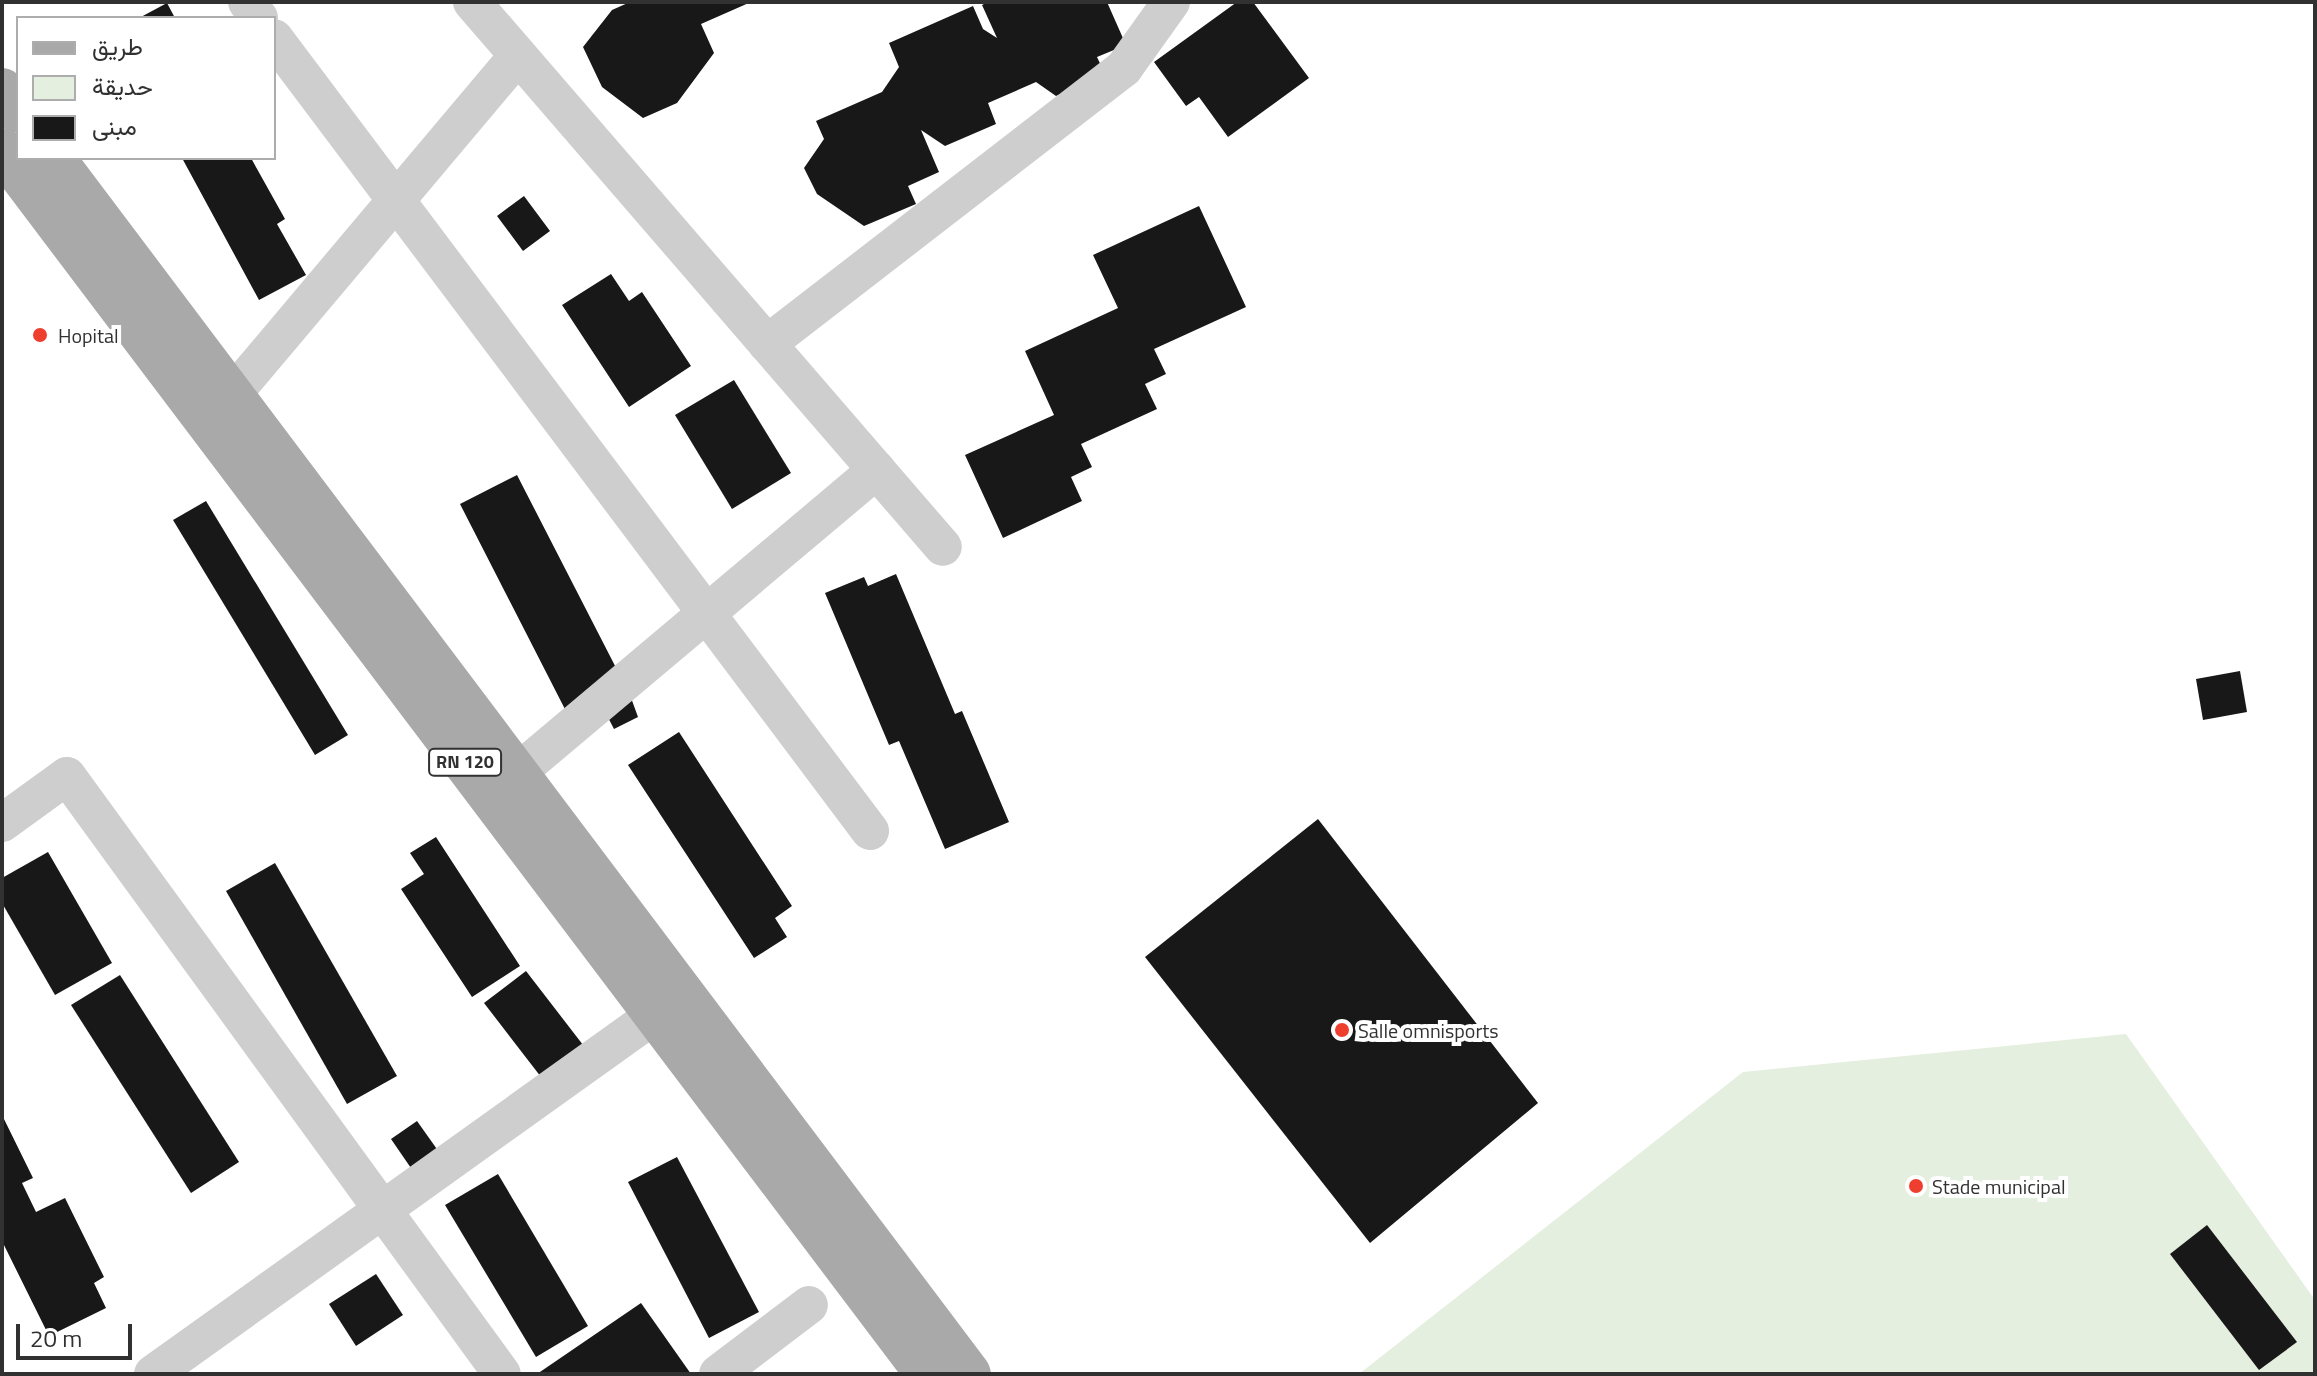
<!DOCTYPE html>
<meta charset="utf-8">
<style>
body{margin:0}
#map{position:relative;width:2317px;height:1376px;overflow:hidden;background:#fff;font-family:"Titillium Web",Vazirmatn,sans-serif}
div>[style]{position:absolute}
.green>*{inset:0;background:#e5efdf}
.building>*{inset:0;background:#181818}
.minor>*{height:38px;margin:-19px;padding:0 19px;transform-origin:19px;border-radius:19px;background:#cecece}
.primary>*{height:44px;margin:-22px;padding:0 22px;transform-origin:22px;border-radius:22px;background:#a9a9a9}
.dots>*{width:22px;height:22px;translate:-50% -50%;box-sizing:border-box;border:4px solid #fff;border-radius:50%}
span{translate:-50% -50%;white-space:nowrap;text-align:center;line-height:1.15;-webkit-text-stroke:8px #fff;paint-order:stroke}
.shield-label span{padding:2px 6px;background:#fff;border:2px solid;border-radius:6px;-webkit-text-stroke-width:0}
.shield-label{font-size:18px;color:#313131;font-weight:700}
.poi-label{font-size:20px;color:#313131}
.left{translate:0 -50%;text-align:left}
.frame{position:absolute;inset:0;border:4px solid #313131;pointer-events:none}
.legend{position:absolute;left:16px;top:16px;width:260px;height:144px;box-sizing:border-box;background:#fff;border:2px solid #adadad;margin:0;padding:10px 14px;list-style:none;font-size:24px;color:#313131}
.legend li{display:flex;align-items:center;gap:16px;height:40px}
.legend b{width:40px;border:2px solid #adadad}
.scale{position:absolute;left:16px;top:1324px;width:116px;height:36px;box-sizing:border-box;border:4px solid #313131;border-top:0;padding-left:10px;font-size:24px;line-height:28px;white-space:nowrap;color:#313131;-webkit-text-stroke:6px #fff;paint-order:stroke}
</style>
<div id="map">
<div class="green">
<div style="clip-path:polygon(2126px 1034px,2315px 1300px,2315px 1374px,1359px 1374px,1743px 1072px)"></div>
</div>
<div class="building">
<div style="clip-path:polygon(630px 2px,751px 2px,701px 24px,714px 53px,677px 103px,643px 118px,602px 87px,583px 47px,612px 10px)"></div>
<div style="clip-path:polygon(988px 2px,1107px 2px,1126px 45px,1097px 57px,1105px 74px,1056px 96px,1036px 82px,988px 103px,996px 124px,945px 146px,921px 130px,939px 172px,908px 186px,916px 204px,864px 226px,817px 194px,804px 168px,824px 139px,816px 121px,882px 92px,899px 67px,889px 43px,973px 6px,983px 29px,997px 38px,982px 5px)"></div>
<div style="clip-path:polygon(1237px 2px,1253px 2px,1309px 78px,1228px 137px,1199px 97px,1186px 106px,1154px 62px)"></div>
<div style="clip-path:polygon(167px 3px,175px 18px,139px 18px)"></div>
<div style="clip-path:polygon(182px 158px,251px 158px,285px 219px,277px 224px,306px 275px,259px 300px)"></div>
<div style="clip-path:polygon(524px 196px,550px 231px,523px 251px,497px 216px)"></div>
<div style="clip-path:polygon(1199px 206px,1246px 307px,1154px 349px,1166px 374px,1145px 384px,1157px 409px,1081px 444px,1092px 467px,1071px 477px,1082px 501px,1003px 538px,965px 455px,1054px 415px,1025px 351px,1118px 308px,1093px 255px)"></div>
<div style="clip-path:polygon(611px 274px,629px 301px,642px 292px,691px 366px,629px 407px,562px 305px)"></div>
<div style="clip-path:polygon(734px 380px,791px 473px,732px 509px,675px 415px)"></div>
<div style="clip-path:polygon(517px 475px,630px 695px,638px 717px,614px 729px,601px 704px,570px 719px,460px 504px)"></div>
<div style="clip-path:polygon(206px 501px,348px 735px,315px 755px,173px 520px)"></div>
<div style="clip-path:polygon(896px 574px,955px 714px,962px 711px,1009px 822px,945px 849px,899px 741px,889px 745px,825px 593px,864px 577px,868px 586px)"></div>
<div style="clip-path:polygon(2240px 671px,2247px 712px,2203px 720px,2196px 679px)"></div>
<div style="clip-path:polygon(679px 732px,792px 906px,775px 918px,787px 937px,754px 958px,628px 765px)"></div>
<div style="clip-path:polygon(1318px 819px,1538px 1103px,1370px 1243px,1145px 957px)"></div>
<div style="clip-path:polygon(436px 837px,520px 966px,472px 997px,401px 889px,424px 874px,410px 853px)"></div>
<div style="clip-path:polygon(48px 852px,112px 963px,55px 995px,2px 903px,2px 878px)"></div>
<div style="clip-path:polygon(275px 863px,397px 1076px,347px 1104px,226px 891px)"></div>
<div style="clip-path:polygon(526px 971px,600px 1067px,558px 1099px,484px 1003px)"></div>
<div style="clip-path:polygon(120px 975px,239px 1162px,191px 1193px,71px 1005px)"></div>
<div style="clip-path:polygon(2px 1115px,33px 1178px,22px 1183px,36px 1212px,65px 1198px,104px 1277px,94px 1283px,106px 1308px,49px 1336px,2px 1241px)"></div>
<div style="clip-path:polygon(417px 1121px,439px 1152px,413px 1171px,391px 1139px)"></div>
<div style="clip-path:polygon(677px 1157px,759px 1312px,709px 1338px,628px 1182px)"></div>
<div style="clip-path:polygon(498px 1174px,588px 1326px,536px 1357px,445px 1205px)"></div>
<div style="clip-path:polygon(2207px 1225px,2297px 1342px,2259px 1370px,2170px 1254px)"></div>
<div style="clip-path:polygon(376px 1274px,403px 1315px,356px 1346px,329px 1304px)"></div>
<div style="clip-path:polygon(641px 1303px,691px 1374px,537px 1374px)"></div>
</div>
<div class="minor">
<div style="left:247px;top:2px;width:20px;rotate:53deg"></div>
<div style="left:472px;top:2px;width:720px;rotate:49.17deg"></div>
<div style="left:274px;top:38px;width:992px;rotate:53.07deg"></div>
<div style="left:767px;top:344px;width:451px;rotate:-37.7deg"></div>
<div style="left:1124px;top:68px;width:81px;rotate:-54.5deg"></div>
<div style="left:232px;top:395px;width:444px;rotate:-49.9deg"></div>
<div style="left:518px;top:772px;width:469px;rotate:-40.1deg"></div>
<div style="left:2px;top:823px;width:80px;rotate:-35.9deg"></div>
<div style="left:67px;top:776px;width:739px;rotate:53.97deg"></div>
<div style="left:153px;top:1374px;width:619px;rotate:-35.59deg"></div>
<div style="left:718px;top:1374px;width:114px;rotate:-37.2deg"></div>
</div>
<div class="primary">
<div style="left:2px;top:90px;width:26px;rotate:53deg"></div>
<div style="left:2px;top:150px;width:1534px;rotate:52.92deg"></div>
<div style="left:53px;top:158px;width:1522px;rotate:53.01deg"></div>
</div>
<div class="dots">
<div style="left:40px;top:335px;background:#ee3e2e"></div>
<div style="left:1342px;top:1030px;background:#ee3e2e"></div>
<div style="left:1916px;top:1186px;background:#ee3e2e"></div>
</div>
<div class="shield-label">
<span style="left:465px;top:762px">RN 120</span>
</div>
<div class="poi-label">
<span class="left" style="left:58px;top:335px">Hopital</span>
<span class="left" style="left:1358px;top:1030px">Salle omnisports</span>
<span class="left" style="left:1932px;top:1186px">Stade municipal</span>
</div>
<div class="frame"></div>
<ul class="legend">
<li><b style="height:10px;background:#a9a9a9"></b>طريق</li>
<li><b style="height:22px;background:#e5efdf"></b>حديقة</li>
<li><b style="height:22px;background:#181818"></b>مبنى</li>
</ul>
<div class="scale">20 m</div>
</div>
